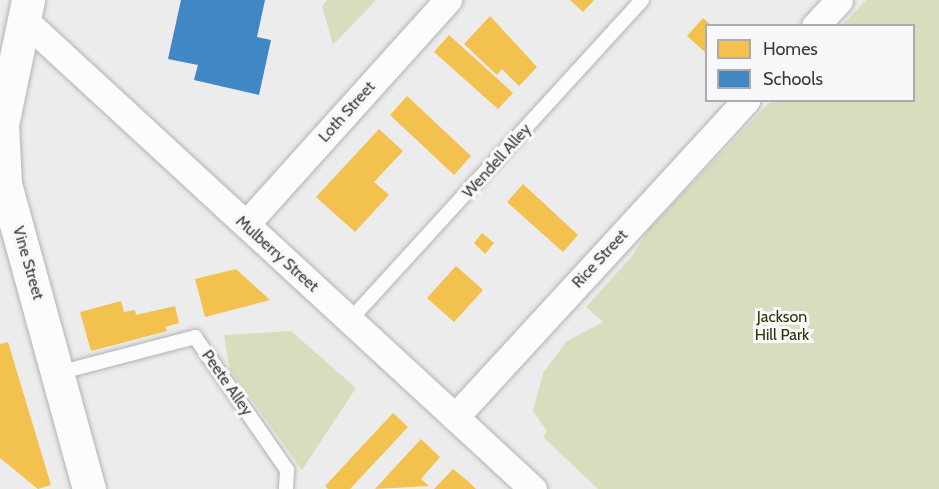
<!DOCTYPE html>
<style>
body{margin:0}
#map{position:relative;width:939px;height:489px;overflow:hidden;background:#ececec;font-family:Cabin,sans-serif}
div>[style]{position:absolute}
.green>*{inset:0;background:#daddbd}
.homes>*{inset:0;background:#f2c14e}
.schools>*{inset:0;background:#3f88c5}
.roads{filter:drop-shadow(0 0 2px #b2b2b2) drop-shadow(0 0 2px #b2b2b2)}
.lane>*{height:14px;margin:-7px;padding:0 7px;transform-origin:7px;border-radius:7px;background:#fcfcfc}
.street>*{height:27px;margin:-13.5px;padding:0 13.5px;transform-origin:13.5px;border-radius:13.5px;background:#fcfcfc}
.secondary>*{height:33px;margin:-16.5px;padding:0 16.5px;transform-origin:16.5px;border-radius:16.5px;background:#fcfcfc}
span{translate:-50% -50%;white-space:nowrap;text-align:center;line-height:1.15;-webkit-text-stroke:6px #f8f8fa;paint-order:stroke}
.street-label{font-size:16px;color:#3a3a3b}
.park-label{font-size:16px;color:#2f3100}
.legend{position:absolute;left:705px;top:24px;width:210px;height:78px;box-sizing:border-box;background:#f8f8fa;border:2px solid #acacae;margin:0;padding:8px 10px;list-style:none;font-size:18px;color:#3a3a3b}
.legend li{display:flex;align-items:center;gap:12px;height:30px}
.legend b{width:30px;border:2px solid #acacae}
</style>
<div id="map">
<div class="green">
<div style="clip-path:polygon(327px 0,376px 0,333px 45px,322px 6px)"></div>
<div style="clip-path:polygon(866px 0,939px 0,939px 489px,598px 489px,543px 437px,547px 431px,533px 411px,543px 373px,567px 341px,603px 322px,586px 307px,633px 255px,648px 230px,771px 101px,914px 100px,914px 26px,842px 25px)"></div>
<div style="clip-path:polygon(291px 331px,356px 388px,302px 470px,230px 370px,224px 335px)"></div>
</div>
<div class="homes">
<div style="clip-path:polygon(570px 0,594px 0,583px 12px)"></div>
<div style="clip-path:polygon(490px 16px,537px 67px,519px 86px,502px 69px,497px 75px,464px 44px)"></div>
<div style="clip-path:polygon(703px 18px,712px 26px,706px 26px,706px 53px,687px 36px)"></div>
<div style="clip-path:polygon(449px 35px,513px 93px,498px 109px,434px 52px)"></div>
<div style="clip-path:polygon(407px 96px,471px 156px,454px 175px,390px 115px)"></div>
<div style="clip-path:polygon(379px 129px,403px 151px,374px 182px,389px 195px,355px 232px,316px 197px)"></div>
<div style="clip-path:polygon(523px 184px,578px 235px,563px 252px,507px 202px)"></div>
<div style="clip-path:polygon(482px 233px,494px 243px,485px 254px,474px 243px)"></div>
<div style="clip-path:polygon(456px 266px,483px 290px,454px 322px,427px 298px)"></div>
<div style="clip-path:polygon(236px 269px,270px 300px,205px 317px,195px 279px)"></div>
<div style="clip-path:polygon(121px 301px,124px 312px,135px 310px,136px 315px,175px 306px,179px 323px,165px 327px,167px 331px,91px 351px,80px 312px)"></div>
<div style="clip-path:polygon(8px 342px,51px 485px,38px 489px,0 458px,0 344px)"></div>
<div style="clip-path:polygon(393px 413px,408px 427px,350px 489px,328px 489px,325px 486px)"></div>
<div style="clip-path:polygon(421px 439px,440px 457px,421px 479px,429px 486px,375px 489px)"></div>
<div style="clip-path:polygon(453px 469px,469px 482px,476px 489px,434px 489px)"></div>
</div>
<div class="schools">
<div style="clip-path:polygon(181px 0,265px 0,257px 37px,271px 40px,259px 95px,194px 80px,198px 65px,168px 59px)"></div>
</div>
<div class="roads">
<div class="lane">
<div style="left:350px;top:320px;width:433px;rotate:-47.6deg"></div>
<div style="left:58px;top:373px;width:142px;rotate:-14.7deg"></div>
<div style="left:195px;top:337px;width:162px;rotate:55.3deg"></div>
<div style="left:287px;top:470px;width:19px;rotate:93deg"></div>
</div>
<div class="street">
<div style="left:22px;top:18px;width:695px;rotate:42.67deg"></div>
<div style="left:815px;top:26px;width:35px;rotate:-47deg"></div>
<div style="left:246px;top:224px;width:302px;rotate:-48deg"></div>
<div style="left:455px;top:417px;width:430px;rotate:-47.4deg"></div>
</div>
<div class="secondary">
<div style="left:28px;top:0;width:127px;rotate:101.8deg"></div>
<div style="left:2px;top:124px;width:60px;rotate:87.1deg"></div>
<div style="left:5px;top:184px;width:316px;rotate:74.6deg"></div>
</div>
</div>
<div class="street-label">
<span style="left:347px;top:112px;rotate:-48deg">Loth Street</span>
<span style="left:497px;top:161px;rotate:-48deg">Wendell Alley</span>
<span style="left:277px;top:254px;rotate:42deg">Mulberry Street</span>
<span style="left:600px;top:259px;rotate:-47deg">Rice Street</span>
<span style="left:28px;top:263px;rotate:74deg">Vine Street</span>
<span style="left:227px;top:383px;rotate:55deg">Peete Alley</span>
</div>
<div class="park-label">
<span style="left:782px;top:326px">Jackson<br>Hill Park</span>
</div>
<ul class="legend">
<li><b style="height:16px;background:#f2c14e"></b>Homes</li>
<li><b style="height:16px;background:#3f88c5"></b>Schools</li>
</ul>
</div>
